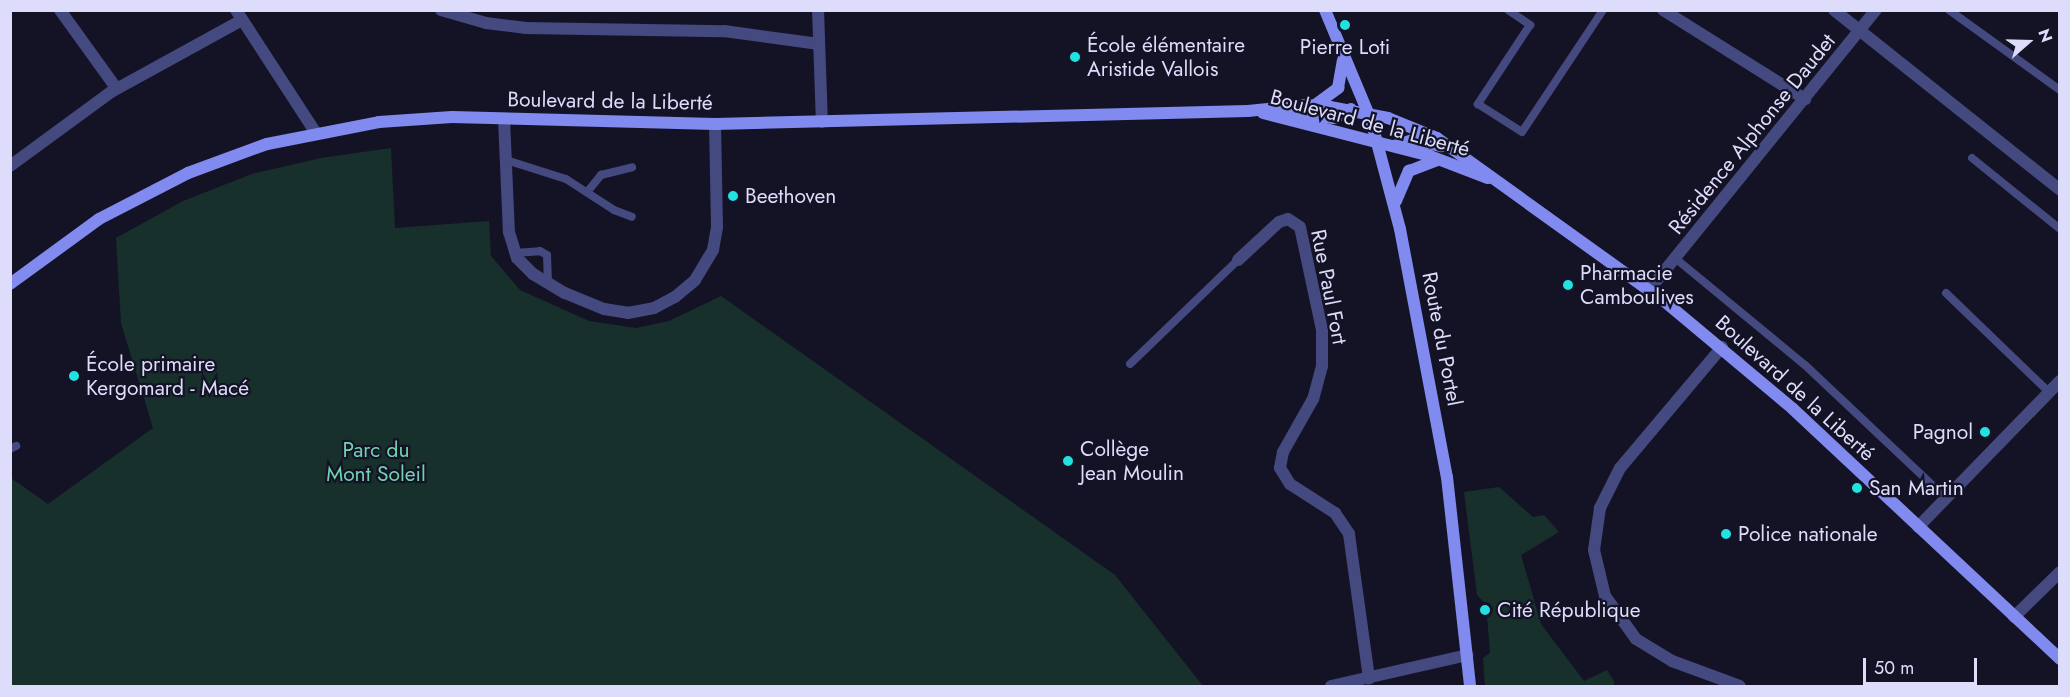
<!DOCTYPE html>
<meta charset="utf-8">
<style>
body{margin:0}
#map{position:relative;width:2070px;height:697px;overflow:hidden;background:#141326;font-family:Jost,sans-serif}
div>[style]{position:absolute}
.green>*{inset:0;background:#17302c}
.lane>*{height:8px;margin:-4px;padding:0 4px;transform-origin:4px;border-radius:4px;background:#44497f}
.street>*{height:12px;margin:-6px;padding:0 6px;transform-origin:6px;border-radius:6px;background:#44497f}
.secondary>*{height:12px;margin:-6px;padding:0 6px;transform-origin:6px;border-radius:6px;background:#808aef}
.dots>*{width:16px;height:16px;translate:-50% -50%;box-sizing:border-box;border:3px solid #141326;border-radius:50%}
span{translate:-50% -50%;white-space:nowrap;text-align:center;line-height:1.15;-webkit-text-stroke:4.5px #141326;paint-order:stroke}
.poi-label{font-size:21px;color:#ddddfb}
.left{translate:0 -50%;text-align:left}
.right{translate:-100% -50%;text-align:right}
.street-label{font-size:21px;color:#ddddfb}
.park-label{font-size:21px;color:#71d2af}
.frame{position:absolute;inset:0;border:12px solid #ddddfb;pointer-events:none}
.north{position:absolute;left:1998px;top:12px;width:60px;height:60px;-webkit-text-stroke:4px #141326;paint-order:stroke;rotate:70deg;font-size:16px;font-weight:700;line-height:24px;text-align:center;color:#ddddfb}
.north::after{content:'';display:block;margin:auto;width:21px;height:27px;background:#ddddfb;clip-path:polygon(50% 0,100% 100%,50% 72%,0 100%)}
.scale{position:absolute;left:1863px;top:658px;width:114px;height:27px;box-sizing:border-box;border:3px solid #ddddfb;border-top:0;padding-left:8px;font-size:18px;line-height:21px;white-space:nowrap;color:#ddddfb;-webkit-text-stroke:4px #141326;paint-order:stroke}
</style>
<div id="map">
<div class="green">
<div style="clip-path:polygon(391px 148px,395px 228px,489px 221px,491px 256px,520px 290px,589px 321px,636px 328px,669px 321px,721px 296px,1115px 575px,1203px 686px,11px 686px,11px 478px,48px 504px,153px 428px,121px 323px,116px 238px,183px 201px,252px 174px,321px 158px)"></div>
<div style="clip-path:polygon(1499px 487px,1533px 517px,1544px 515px,1559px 532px,1521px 555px,1541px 624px,1584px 681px,1607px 670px,1615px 683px,1612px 686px,1485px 686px,1483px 658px,1490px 653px,1486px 604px,1477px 595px,1464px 492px)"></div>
</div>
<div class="lane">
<div style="left:1508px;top:10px;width:27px;rotate:34deg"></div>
<div style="left:1530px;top:25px;width:95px;rotate:123.4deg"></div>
<div style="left:1478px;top:104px;width:52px;rotate:32.5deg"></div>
<div style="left:1522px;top:132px;width:146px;rotate:-56.4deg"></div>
<div style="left:1949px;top:10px;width:137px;rotate:35.8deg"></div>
<div style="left:1972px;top:158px;width:113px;rotate:38.9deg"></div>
<div style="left:506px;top:160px;width:63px;rotate:17.6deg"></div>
<div style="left:566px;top:179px;width:57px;rotate:32.9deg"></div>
<div style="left:614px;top:210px;width:19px;rotate:21deg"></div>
<div style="left:588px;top:191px;width:21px;rotate:-51deg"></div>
<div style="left:601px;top:175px;width:32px;rotate:-14deg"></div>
<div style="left:514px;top:253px;width:26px;rotate:-4deg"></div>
<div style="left:540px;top:251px;width:8px;rotate:30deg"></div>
<div style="left:547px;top:255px;width:29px;rotate:88deg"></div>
<div style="left:1675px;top:258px;width:168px;rotate:39.5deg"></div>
<div style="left:1805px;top:365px;width:194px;rotate:43.3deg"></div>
<div style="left:1946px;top:293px;width:143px;rotate:43.9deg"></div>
<div style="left:1130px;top:364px;width:150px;rotate:-43.9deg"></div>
<div style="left:10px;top:449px;width:7px;rotate:-27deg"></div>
</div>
<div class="street">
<div style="left:60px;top:10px;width:97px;rotate:54.2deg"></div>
<div style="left:236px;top:10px;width:147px;rotate:57deg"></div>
<div style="left:441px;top:10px;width:47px;rotate:16.1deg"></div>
<div style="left:486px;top:23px;width:39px;rotate:7deg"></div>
<div style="left:525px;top:28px;width:199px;rotate:0.9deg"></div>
<div style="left:724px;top:31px;width:96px;rotate:7.8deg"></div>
<div style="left:818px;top:10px;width:112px;rotate:88deg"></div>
<div style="left:1663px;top:10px;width:168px;rotate:32.1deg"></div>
<div style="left:1834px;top:10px;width:289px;rotate:38.5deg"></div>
<div style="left:504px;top:119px;width:113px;rotate:87.5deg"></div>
<div style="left:509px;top:232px;width:27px;rotate:73deg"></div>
<div style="left:517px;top:258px;width:23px;rotate:45deg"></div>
<div style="left:533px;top:274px;width:37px;rotate:31deg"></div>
<div style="left:565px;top:293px;width:42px;rotate:22.3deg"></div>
<div style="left:604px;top:309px;width:24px;rotate:9deg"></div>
<div style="left:628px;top:313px;width:26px;rotate:-11deg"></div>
<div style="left:654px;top:308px;width:24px;rotate:-28deg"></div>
<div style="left:675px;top:297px;width:26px;rotate:-40deg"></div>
<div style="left:695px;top:280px;width:35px;rotate:-59deg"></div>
<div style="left:713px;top:250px;width:23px;rotate:-80deg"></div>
<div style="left:717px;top:227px;width:103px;rotate:-91.1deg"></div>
<div style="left:10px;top:166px;width:125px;rotate:-36.2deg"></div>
<div style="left:111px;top:92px;width:149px;rotate:-28.8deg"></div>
<div style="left:1238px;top:260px;width:56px;rotate:-42.8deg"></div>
<div style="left:1279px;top:222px;width:9px;rotate:-18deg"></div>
<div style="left:1288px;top:219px;width:14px;rotate:34deg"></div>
<div style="left:1300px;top:227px;width:105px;rotate:77.9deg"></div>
<div style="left:1322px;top:330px;width:36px;rotate:90deg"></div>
<div style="left:1322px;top:366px;width:34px;rotate:105deg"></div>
<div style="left:1313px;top:399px;width:61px;rotate:119.5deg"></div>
<div style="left:1283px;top:452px;width:16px;rotate:101deg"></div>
<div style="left:1280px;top:468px;width:19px;rotate:58deg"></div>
<div style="left:1290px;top:484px;width:54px;rotate:32.8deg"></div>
<div style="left:1335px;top:513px;width:25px;rotate:56deg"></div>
<div style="left:1349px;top:534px;width:146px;rotate:82.1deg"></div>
<div style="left:1649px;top:290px;width:360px;rotate:-51deg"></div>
<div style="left:1722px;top:347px;width:158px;rotate:130.1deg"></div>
<div style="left:1620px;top:468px;width:45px;rotate:116.6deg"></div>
<div style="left:1600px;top:508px;width:42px;rotate:98.1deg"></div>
<div style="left:1594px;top:550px;width:47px;rotate:76.6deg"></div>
<div style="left:1605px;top:596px;width:53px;rotate:54.2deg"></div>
<div style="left:1636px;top:639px;width:42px;rotate:31.4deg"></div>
<div style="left:1672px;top:661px;width:72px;rotate:20.2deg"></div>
<div style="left:1918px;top:527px;width:204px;rotate:-45.8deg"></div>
<div style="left:2014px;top:617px;width:64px;rotate:-44.4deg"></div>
<div style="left:1331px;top:686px;width:140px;rotate:-12.8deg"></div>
</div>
<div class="secondary">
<div style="left:1325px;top:10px;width:119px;rotate:67.3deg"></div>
<div style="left:1371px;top:120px;width:113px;rotate:75.1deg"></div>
<div style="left:1400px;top:229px;width:252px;rotate:79.3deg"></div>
<div style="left:1447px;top:477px;width:210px;rotate:83.7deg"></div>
<div style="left:1315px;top:105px;width:29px;rotate:-36deg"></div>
<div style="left:1338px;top:88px;width:28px;rotate:-80deg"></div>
<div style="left:1263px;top:113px;width:172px;rotate:14.4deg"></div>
<div style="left:1430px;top:156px;width:62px;rotate:20.8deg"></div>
<div style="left:1290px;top:114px;width:44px;rotate:5.2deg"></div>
<div style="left:1334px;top:118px;width:19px;rotate:-28deg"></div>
<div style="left:1394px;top:146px;width:19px;rotate:-18deg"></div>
<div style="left:1412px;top:140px;width:30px;rotate:12deg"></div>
<div style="left:1396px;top:201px;width:33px;rotate:-67deg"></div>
<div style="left:1409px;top:171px;width:30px;rotate:-21deg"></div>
<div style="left:10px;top:284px;width:110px;rotate:-36.1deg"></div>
<div style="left:99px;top:219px;width:100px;rotate:-27.3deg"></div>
<div style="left:188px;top:173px;width:84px;rotate:-20.2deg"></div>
<div style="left:267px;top:144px;width:114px;rotate:-11.1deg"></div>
<div style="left:379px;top:122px;width:73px;rotate:-3.9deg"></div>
<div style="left:452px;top:117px;width:263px;rotate:1.5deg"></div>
<div style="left:715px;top:124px;width:533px;rotate:-1.4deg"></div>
<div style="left:1248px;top:111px;width:58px;rotate:-5.9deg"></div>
<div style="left:1306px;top:105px;width:24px;rotate:5deg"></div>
<div style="left:1330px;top:107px;width:59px;rotate:10.7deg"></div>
<div style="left:1388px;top:118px;width:53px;rotate:22.2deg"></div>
<div style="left:1437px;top:138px;width:279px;rotate:35.7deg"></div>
<div style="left:1664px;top:301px;width:168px;rotate:39.9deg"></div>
<div style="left:1793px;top:409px;width:366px;rotate:43.1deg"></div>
</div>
<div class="dots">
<div style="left:1345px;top:25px;background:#21e2e0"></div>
<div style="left:1075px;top:57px;background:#21e2e0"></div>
<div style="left:733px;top:196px;background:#21e2e0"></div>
<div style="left:1568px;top:285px;background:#21e2e0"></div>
<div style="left:74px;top:376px;background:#21e2e0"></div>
<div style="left:1985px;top:432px;background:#21e2e0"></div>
<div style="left:1068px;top:461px;background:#21e2e0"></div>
<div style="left:1857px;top:488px;background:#21e2e0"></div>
<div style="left:1726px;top:534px;background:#21e2e0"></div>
<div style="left:1485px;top:610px;background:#21e2e0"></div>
</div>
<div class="poi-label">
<span class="left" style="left:1087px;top:57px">École élémentaire<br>Aristide Vallois</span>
<span style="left:1345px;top:47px">Pierre Loti</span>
<span class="left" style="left:745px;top:196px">Beethoven</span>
<span class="left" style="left:1580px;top:285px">Pharmacie<br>Camboulives</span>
<span class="left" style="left:86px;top:376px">École primaire<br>Kergomard - Macé</span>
<span class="right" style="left:1973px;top:432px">Pagnol</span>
<span class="left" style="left:1080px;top:461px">Collège<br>Jean Moulin</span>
<span class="left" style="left:1869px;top:488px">San Martin</span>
<span class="left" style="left:1738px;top:534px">Police nationale</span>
<span class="left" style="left:1497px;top:610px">Cité République</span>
</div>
<div class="street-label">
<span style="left:610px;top:101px;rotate:1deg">Boulevard de la Liberté</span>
<span style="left:1370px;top:123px;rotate:15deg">Boulevard de la Liberté</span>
<span style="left:1752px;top:134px;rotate:-51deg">Résidence Alphonse Daudet</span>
<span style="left:1329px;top:287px;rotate:79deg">Rue Paul Fort</span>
<span style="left:1442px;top:339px;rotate:79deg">Route du Portel</span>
<span style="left:1795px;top:388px;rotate:42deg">Boulevard de la Liberté</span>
</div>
<div class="park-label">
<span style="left:376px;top:462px">Parc du<br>Mont Soleil</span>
</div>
<div class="frame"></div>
<div class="north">N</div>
<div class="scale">50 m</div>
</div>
